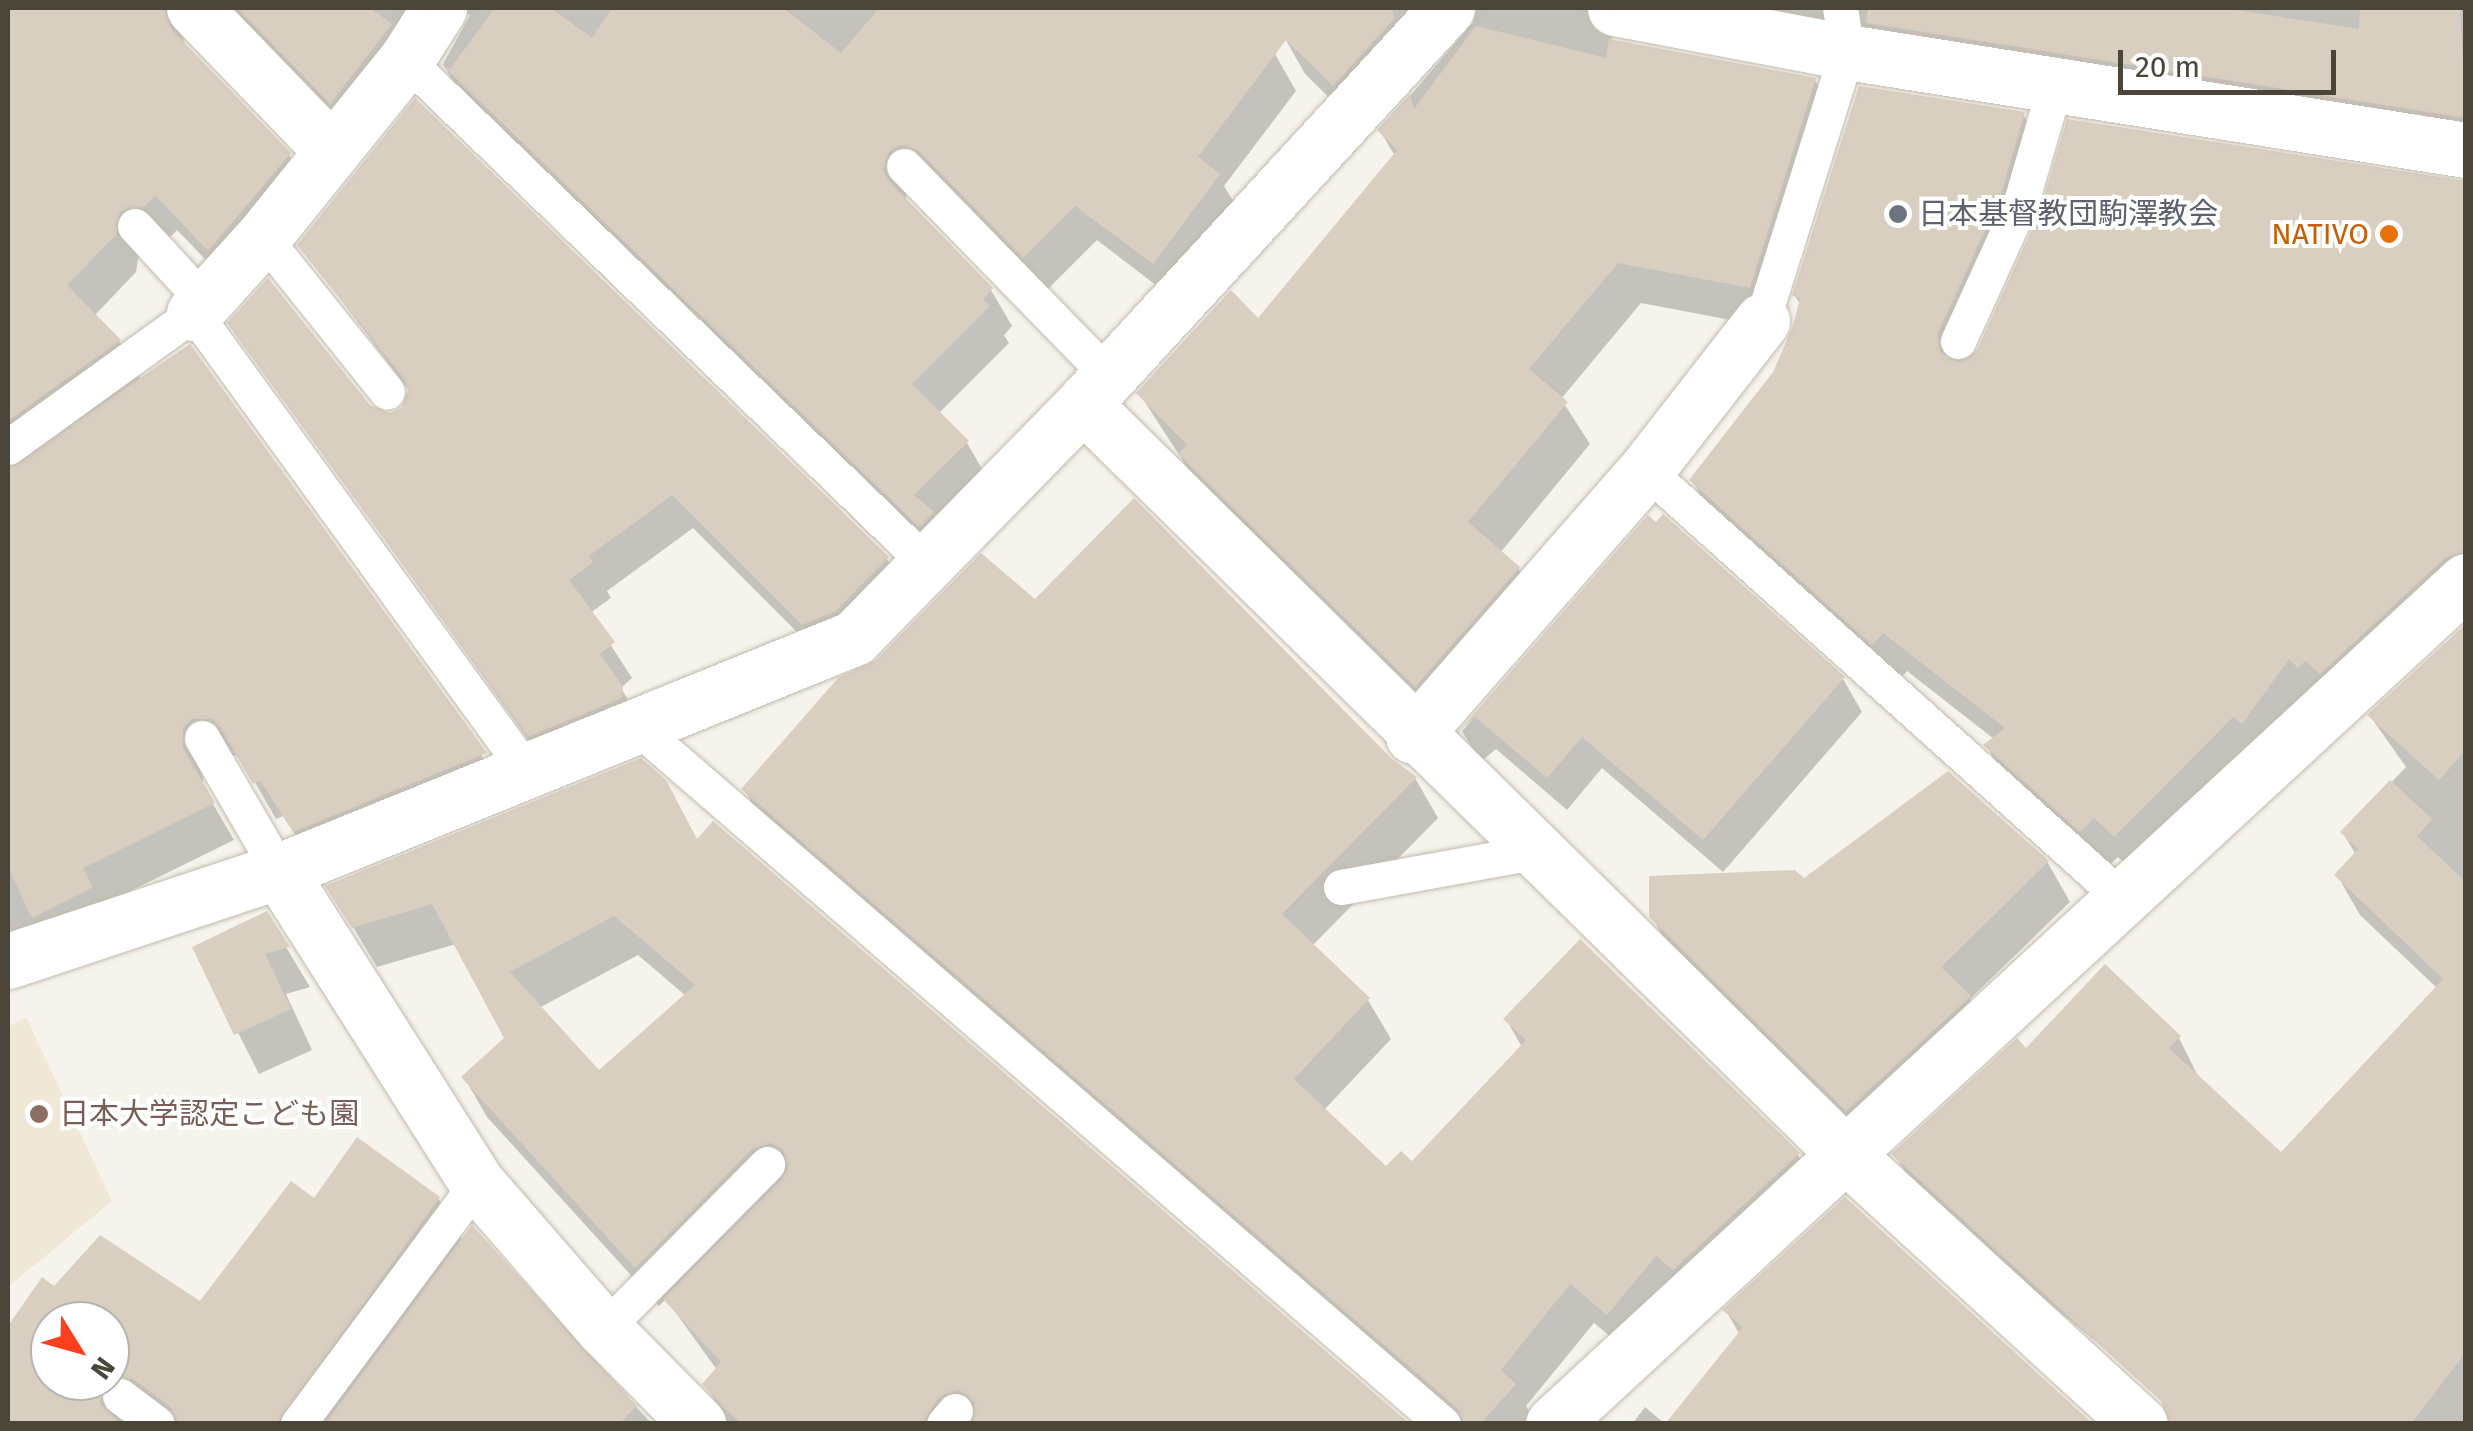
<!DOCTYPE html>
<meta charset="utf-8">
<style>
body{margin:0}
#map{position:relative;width:2473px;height:1431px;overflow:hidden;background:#f6f3ec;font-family:"Fira Sans","Noto Sans JP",sans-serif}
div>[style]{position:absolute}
.education>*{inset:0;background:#efe8d6}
.shadow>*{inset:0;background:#0003}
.building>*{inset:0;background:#d8cfc1}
.roads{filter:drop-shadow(0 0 2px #c2bbae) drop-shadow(0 0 2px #c2bbae)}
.service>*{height:35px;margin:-17.5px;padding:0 17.5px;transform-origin:17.5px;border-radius:17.5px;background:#fff}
.minor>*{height:55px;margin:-27.5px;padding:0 27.5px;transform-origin:27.5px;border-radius:27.5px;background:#fff}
.dots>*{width:28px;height:28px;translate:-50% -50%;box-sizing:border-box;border:5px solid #fff;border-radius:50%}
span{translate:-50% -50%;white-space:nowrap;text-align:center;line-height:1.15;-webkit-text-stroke:8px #fff;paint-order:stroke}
.worship-label{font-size:30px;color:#5b616d}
.left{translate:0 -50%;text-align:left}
.food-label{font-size:30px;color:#c56008}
.right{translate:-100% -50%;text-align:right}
.education-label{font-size:30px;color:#785e54}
.frame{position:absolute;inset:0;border:10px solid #4b4439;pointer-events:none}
.north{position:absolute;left:30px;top:1301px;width:100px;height:100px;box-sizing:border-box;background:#fff;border:2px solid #b7b4b0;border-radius:50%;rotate:127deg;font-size:28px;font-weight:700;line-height:40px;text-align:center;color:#4b4439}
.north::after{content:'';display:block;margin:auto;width:35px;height:45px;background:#fc3f1d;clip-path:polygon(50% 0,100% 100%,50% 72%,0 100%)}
.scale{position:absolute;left:2118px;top:50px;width:218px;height:45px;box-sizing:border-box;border:5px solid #4b4439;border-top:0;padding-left:12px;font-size:30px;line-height:35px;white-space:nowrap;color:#4b4439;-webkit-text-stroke:8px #fff;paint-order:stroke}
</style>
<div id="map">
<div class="education">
<div style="clip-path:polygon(26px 1017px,112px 1201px,8px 1287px,8px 1027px)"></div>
</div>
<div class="shadow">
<div style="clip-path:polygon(18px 8px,1219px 8px,1275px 54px,1296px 91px,1224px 186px,1240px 212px,1174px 299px,1097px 240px,1045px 292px,908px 188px,905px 201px,991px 290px,1012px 326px,1004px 335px,1009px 343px,938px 414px,967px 443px,988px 479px,941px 561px,465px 101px,443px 64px,470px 15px,461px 12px,352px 138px,194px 21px,183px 38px,186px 48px,289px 155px,310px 191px,230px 285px,177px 230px,164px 243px,140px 247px,136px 272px,94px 316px,119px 341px,142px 381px,189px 347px,506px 790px,316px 867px,283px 816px,276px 819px,244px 763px,235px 755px,213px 755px,203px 766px,203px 787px,234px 840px,102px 905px,8px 940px,8px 19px)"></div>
<div style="clip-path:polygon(1303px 8px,2466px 8px,2466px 155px,1613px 30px,1611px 41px,1815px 80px,1838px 121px,1773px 328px,1641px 303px,1561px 399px,1590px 444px,1500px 553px,1518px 568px,1541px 609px,1439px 726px,1205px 495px,1139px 393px,1258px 322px,1395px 156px,1380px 131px,1474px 21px,1461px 19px,1357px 125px,1305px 74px,1282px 33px)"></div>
<div style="clip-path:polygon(415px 102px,887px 559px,907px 593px,824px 659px,693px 528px,607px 591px,611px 598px,590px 613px,632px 678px,621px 688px,642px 724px,550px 770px,230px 323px,369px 407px,389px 416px,403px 410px,410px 392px,300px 245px)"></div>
<div style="clip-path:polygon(2023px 114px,2047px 154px,2022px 239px,1967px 360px,2466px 190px,2466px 600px,2138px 876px,2118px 857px,2104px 870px,2009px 785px,1986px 745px,1994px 739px,1907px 671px,1896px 683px,1715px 520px,1692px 480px,1776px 373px,1801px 306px,1795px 296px)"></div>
<div style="clip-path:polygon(1648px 519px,1843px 679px,1862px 712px,1723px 872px,1602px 768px,1567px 810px,1496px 749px,1480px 762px,1462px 731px)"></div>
<div style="clip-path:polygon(1035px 602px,1390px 761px,1415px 778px,1438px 818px,1312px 946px,1368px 1000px,1391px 1039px,1324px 1110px,1387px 1170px,1412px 1165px,1522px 1047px,1506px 1019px,1580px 943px,1798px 1155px,1821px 1195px,1631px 1353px,1594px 1323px,1526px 1406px,1536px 1424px,1455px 1424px,767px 829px,744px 789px)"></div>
<div style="clip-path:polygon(2466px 627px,2466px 1424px,2195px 1424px,1918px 1194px,1895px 1155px,2026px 1051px,2179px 1038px,2200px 1080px,2281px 1156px,2438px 989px,2360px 915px,2337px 875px,2356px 855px,2343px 833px,2406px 767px,2370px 716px)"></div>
<div style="clip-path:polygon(1948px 774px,2048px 863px,2070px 902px,1970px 999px,1991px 1036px,1870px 1148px,1675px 957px,1652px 917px,1804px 882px)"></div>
<div style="clip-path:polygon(evenodd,698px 842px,1406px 1424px,728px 1424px,705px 1384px,717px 1370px,666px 1299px,659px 1306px,487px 1117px,464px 1077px,507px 1039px,456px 944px,377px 967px,329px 887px,698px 842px,638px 955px,686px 996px,599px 1074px,539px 1008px,638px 955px)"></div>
<div style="clip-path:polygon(266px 914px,310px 987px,286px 994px,312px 1050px,259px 1074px,195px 948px)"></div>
<div style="clip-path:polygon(evenodd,438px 1198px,463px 1241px,472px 1229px,652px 1424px,8px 1424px,8px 1329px,43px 1280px,54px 1289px,201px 1305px,315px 1202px,438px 1198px,50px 1321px,110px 1321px,110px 1381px,50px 1381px,50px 1321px)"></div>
<div style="clip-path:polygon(1726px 1311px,2060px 1424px,1740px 1335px)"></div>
<div style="clip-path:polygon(1645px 1407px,1665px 1424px,1632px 1424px)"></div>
</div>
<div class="building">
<div style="clip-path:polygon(8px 8px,164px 8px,172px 30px,291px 153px,208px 251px,155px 195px,144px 207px,120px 211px,116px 235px,67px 285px,121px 340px,8px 421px)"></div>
<div style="clip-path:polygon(237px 8px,370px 8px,392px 24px,330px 104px)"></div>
<div style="clip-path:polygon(495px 8px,551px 8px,592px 38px,612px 8px,783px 8px,841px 53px,879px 8px,1392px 8px,1394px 19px,1333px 86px,1286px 40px,1198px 157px,1220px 174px,1153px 264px,1075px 206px,1023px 258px,919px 151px,900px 145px,889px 152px,883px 170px,889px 181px,993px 288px,983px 299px,990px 306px,912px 384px,969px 441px,914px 495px,934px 512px,919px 527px,441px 64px,450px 69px)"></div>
<div style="clip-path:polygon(1868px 8px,2222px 8px,2359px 29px,2360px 8px,2460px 8px,2466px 118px,1866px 23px)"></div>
<div style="clip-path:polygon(1476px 26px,1606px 58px,1609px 39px,1816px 78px,1750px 288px,1618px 263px,1529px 369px,1568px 402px,1468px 522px,1520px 567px,1415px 687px,1178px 454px,1187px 445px,1136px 393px,1231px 290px,1258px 318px,1397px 150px,1377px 130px,1410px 94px,1414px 109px)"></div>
<div style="clip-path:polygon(1859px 86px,2025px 112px,2000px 198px,1938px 333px,1940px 352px,1959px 362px,1977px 350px,2039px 214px,2067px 119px,2466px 181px,2466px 551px,2445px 558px,2320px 674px,2305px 661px,2298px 668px,2289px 659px,2242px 724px,2233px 717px,2114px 837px,2094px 818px,2080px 832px,1983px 745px,2005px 728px,1883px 633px,1872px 645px,1689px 480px,1773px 372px,1793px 326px,1800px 298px,1792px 296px)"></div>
<div style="clip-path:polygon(415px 98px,889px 557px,836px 611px,802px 625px,672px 495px,589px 556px,593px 562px,569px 580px,615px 642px,600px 654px,623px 687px,622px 698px,528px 737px,227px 323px,268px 278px,370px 405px,389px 413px,401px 408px,408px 390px,404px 379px,297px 245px)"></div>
<div style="clip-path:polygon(190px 344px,487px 753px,293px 832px,260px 780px,253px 784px,220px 727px,212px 719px,192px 719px,183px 728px,183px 748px,215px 803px,83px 868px,93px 887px,32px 918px,8px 868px,8px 468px)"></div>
<div style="clip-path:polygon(1134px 498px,1392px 759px,1417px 777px,1282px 914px,1370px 998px,1294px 1079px,1386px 1166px,1401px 1151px,1412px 1161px,1526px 1040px,1503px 1019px,1580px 939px,1800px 1153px,1673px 1270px,1656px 1256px,1607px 1315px,1570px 1284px,1501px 1370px,1516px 1384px,1480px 1424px,1464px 1424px,1457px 1408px,741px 789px,838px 678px,876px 660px,981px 553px,1035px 599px)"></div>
<div style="clip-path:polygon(1663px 514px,1845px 677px,1703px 840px,1582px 737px,1547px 778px,1475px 717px,1459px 731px,1648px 515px,1656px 522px)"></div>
<div style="clip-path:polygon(2466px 624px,2466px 750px,2439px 780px,2367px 715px)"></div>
<div style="clip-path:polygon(evenodd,641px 758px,666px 780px,697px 839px,713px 821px,1410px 1424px,972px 1424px,975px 1403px,958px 1390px,939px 1397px,923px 1424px,742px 1424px,724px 1408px,702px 1384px,721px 1362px,663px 1299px,782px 1179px,788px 1168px,783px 1150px,771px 1143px,752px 1149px,635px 1268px,461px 1077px,504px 1038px,432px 904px,352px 928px,325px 886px,641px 758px,614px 916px,695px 985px,599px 1070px,510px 972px,614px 916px)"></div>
<div style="clip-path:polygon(1948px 771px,2049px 861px,1941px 967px,1971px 996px,1846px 1111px,1649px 917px,1649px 876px,1795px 870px,1804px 878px)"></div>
<div style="clip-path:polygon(2390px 780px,2432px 819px,2417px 836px,2466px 882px,2466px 1352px,2411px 1424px,2170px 1424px,2161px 1401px,1891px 1154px,2017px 1038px,2026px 1048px,2105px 964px,2181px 1036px,2169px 1048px,2281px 1152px,2443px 979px,2334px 875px,2358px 849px,2340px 832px)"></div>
<div style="clip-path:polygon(267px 911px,290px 947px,265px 954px,291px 1009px,234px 1035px,192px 947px)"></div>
<div style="clip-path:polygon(357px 1137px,440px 1197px,277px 1424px,178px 1424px,170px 1407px,133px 1379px,110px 1378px,110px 1321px,50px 1321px,50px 1381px,106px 1381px,100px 1403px,121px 1424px,8px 1424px,8px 1326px,42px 1277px,54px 1286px,100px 1235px,200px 1301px,291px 1181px,314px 1198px)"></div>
<div style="clip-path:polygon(1845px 1197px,2093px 1424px,1665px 1424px,1743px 1327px,1722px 1310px)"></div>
<div style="clip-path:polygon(472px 1225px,637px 1406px,619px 1424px,325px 1424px)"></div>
</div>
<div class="roads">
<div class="service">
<div style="left:406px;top:60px;width:721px;rotate:44.04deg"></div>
<div style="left:904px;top:166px;width:293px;rotate:45.7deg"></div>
<div style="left:135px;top:226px;width:103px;rotate:47.4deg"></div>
<div style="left:263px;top:237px;width:198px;rotate:51.3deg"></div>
<div style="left:1762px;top:321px;width:282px;rotate:-72.5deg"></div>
<div style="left:1847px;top:52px;width:45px;rotate:-99deg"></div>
<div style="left:1958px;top:341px;width:149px;rotate:-65.5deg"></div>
<div style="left:2020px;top:205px;width:125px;rotate:-73.7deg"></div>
<div style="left:8px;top:447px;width:229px;rotate:-35.8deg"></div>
<div style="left:194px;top:313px;width:563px;rotate:54.02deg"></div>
<div style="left:1646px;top:470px;width:640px;rotate:41.96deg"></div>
<div style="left:636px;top:726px;width:1067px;rotate:40.86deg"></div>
<div style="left:202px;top:738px;width:154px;rotate:59.9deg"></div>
<div style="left:1341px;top:887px;width:202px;rotate:-10.3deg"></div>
<div style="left:604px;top:1329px;width:232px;rotate:-45.3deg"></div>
<div style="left:120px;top:1396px;width:46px;rotate:37.1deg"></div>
<div style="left:298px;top:1424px;width:300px;rotate:-53.4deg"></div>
<div style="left:944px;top:1424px;width:17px;rotate:-50deg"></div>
</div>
<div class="minor">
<div style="left:194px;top:8px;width:197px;rotate:46deg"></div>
<div style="left:1615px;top:8px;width:236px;rotate:10.7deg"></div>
<div style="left:1847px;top:52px;width:627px;rotate:9deg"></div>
<div style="left:194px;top:313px;width:103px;rotate:-47.8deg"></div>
<div style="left:263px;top:237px;width:228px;rotate:-51.1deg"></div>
<div style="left:406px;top:60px;width:62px;rotate:-57.6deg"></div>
<div style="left:1083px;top:404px;width:1068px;rotate:44.54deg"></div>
<div style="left:1844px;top:1153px;width:401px;rotate:42.5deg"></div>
<div style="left:1413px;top:736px;width:354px;rotate:-48.8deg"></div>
<div style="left:1646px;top:470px;width:189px;rotate:-52.1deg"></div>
<div style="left:279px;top:871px;width:370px;rotate:57.6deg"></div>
<div style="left:477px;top:1183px;width:194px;rotate:49deg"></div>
<div style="left:604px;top:1329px;width:134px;rotate:45.3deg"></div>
<div style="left:8px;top:961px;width:286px;rotate:-18.4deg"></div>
<div style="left:279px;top:871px;width:620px;rotate:-22.06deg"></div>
<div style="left:854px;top:638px;width:327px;rotate:-45.6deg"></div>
<div style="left:1083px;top:404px;width:538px;rotate:-47.41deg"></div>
<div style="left:1553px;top:1424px;width:1243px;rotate:-42.72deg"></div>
</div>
</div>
<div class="dots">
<div style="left:1898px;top:214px;background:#6b7280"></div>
<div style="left:2389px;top:234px;background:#e8710a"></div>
<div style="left:39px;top:1114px;background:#8d6e63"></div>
</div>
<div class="worship-label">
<span class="left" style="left:1918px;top:214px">日本基督教団駒澤教会</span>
</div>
<div class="food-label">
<span class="right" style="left:2369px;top:234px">NATIVO</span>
</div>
<div class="education-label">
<span class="left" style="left:59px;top:1114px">日本大学認定こども園</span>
</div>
<div class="frame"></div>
<div class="north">N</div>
<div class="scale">20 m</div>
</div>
